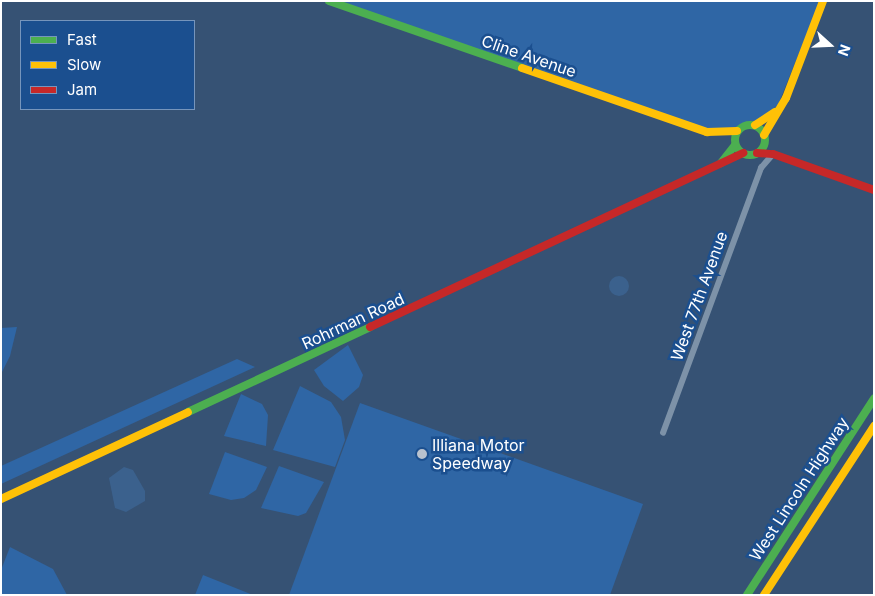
<!DOCTYPE html>
<style>
body{margin:0}
#map{position:relative;width:875px;height:596px;overflow:hidden;background:#365274;font-family:Inter,sans-serif}
div>[style]{position:absolute}
.green>*{inset:0;background:#2f66a5}
.water>*{inset:0;background:#3b618d}
.round{border-radius:50%}
.street>*{height:5.5px;margin:-2.75px;padding:0 2.75px;transform-origin:2.75px;border-radius:2.75px;background:#7d92a8}
.fast>*{height:8px;margin:-4px;padding:0 4px;transform-origin:4px;border-radius:4px;background:#4caf50}
.fast>.ring{margin:-4px;padding:0;box-sizing:content-box;background:none;border:8px solid #4caf50;border-radius:50%}
.slow>*{height:8px;margin:-4px;padding:0 4px;transform-origin:4px;border-radius:4px;background:#ffc107}
.jam>*{height:8px;margin:-4px;padding:0 4px;transform-origin:4px;border-radius:4px;background:#c62828}
.dots>*{width:14px;height:14px;translate:-50% -50%;box-sizing:border-box;border:2px solid #1b4f8f;border-radius:50%}
span{translate:-50% -50%;white-space:nowrap;text-align:center;line-height:1.15;-webkit-text-stroke:5px #1b4f8f;paint-order:stroke}
.street-label{font-size:16px;color:#fff}
.poi-label{font-size:16px;color:#fff}
.left{translate:0 -50%;text-align:left}
.frame{position:absolute;inset:0;border:2px solid #fff;pointer-events:none}
.legend{position:absolute;left:20px;top:20px;width:175px;height:90px;box-sizing:border-box;background:#1b4f8f;border:1px solid #7695bc;margin:0;padding:6px 9px;list-style:none;font-size:15px;color:#fff}
.legend li{display:flex;align-items:center;gap:10px;height:25px}
.legend b{width:25px;border:1px solid #7695bc}
.north{position:absolute;left:805px;top:20px;width:50px;height:50px;-webkit-text-stroke:4px #1b4f8f;paint-order:stroke;rotate:110deg;font-size:14px;font-weight:700;line-height:20px;text-align:center;color:#fff}
.north::after{content:'';display:block;margin:auto;width:18px;height:22px;background:#fff;clip-path:polygon(50% 0,100% 100%,50% 72%,0 100%)}
</style>
<div id="map">
<div class="green">
<div style="clip-path:polygon(339px 1px,820px 1px,778px 105px,762px 118px,736px 128px,710px 130px)"></div>
<div style="clip-path:polygon(17px 327px,10px 356px,1px 374px,1px 328px)"></div>
<div style="clip-path:polygon(348px 345px,363px 375px,359px 387px,343px 401px,324px 386px,314px 370px)"></div>
<div style="clip-path:polygon(237px 359px,255px 367px,1px 484px,1px 466px)"></div>
<div style="clip-path:polygon(300px 386px,331px 402px,341px 417px,345px 440px,335px 467px,273px 450px)"></div>
<div style="clip-path:polygon(241px 394px,262px 404px,268px 415px,266px 446px,224px 436px)"></div>
<div style="clip-path:polygon(360px 403px,643px 504px,610px 595px,289px 595px)"></div>
<div style="clip-path:polygon(225px 452px,267px 467px,256px 490px,244px 498px,231px 500px,209px 494px)"></div>
<div style="clip-path:polygon(279px 466px,324px 482px,306px 513px,298px 516px,261px 508px)"></div>
<div style="clip-path:polygon(10px 547px,53px 569px,67px 595px,1px 595px,1px 570px)"></div>
<div style="clip-path:polygon(203px 575px,253px 595px,195px 595px)"></div>
</div>
<div class="water">
<div class="round" style="left:609px;top:276px;width:20px;height:20px"></div>
<div style="clip-path:polygon(124px 467px,133px 470px,145px 491px,145px 501px,126px 512px,115px 508px,109px 478px)"></div>
</div>
<div class="street">
<div style="left:663px;top:433px;width:283px;rotate:-69.7deg"></div>
<div style="left:761px;top:168px;width:18px;rotate:-49deg"></div>
</div>
<div class="fast">
<div style="left:329px;top:1px;width:204px;rotate:19.1deg"></div>
<div class="ring" style="left:735px;top:125px;width:22px;height:22px"></div>
<div style="left:721px;top:163px;width:23px;rotate:-52deg"></div>
<div style="left:188px;top:412px;width:201px;rotate:-25deg"></div>
<div style="left:747px;top:595px;width:234px;rotate:-57.1deg"></div>
</div>
<div class="slow">
<div style="left:522px;top:68px;width:196px;rotate:19.1deg"></div>
<div style="left:707px;top:132px;width:30px;rotate:-2deg"></div>
<div style="left:755px;top:125px;width:24px;rotate:-33deg"></div>
<div style="left:764px;top:135px;width:43px;rotate:-59.3deg"></div>
<div style="left:786px;top:98px;width:104px;rotate:-69.1deg"></div>
<div style="left:1px;top:499px;width:206px;rotate:-24.9deg"></div>
<div style="left:764px;top:595px;width:202px;rotate:-56.9deg"></div>
</div>
<div class="jam">
<div style="left:757px;top:153px;width:16px;rotate:4deg"></div>
<div style="left:773px;top:154px;width:107px;rotate:19.6deg"></div>
<div style="left:370px;top:327px;width:412px;rotate:-25deg"></div>
</div>
<div class="dots">
<div style="left:422px;top:454px;background:#b9c2ce"></div>
</div>
<div class="street-label">
<span style="left:529px;top:56px;rotate:19deg">Cline Avenue</span>
<span style="left:699px;top:296px;rotate:-70deg">West 77th Avenue</span>
<span style="left:353px;top:321px;rotate:-25deg">Rohrman Road</span>
<span style="left:799px;top:489px;rotate:-57deg">West Lincoln Highway</span>
</div>
<div class="poi-label">
<span class="left" style="left:432px;top:454px">Illiana Motor<br>Speedway</span>
</div>
<div class="frame"></div>
<ul class="legend">
<li><b style="height:6px;background:#4caf50"></b>Fast</li>
<li><b style="height:6px;background:#ffc107"></b>Slow</li>
<li><b style="height:6px;background:#c62828"></b>Jam</li>
</ul>
<div class="north">N</div>
</div>
